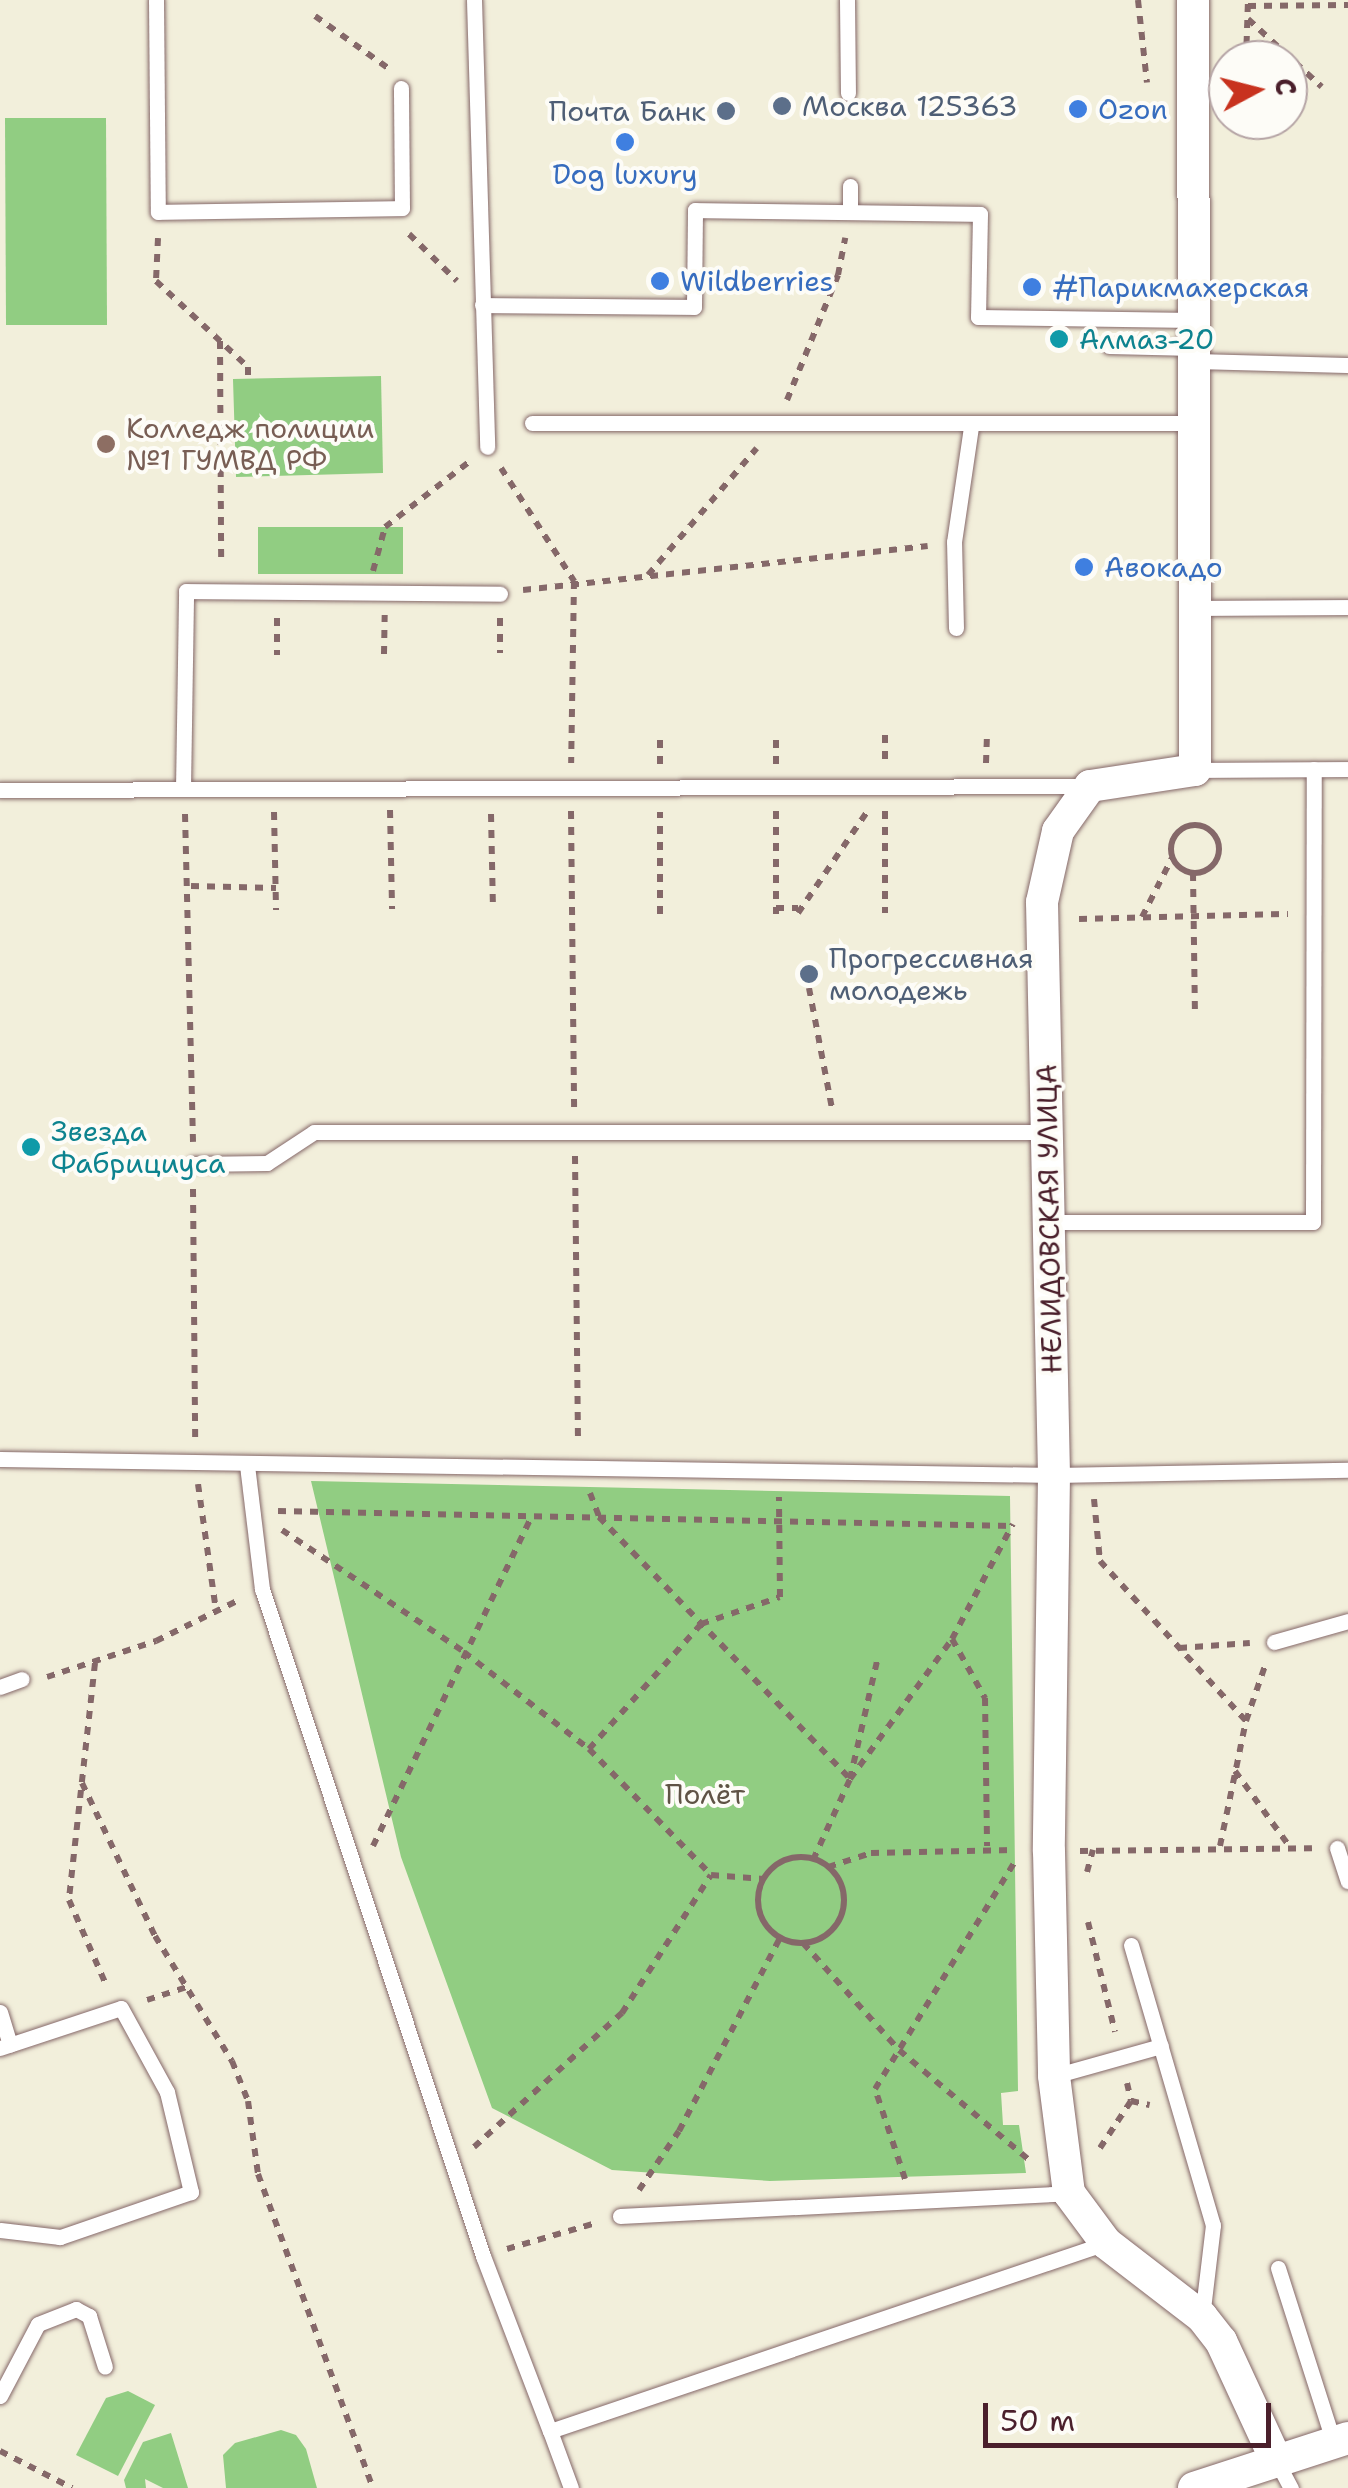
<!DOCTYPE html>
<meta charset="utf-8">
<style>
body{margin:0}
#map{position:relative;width:1348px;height:2488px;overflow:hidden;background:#f2efdb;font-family:"Shantell Sans",sans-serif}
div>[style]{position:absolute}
.green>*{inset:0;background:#91cd82}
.path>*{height:6px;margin-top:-3px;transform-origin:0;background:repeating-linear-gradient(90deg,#856869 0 8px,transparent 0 16px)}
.path>.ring{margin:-3px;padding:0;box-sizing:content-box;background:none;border:6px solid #856869;border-radius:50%}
.roads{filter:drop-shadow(0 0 2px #856869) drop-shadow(0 0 2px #856869)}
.lane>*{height:15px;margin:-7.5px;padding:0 7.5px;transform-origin:7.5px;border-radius:7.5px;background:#fff}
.street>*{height:32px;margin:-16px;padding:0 16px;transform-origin:16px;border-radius:16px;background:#fff}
.dots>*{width:28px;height:28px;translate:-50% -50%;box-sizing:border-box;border:5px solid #fdfcf7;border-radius:50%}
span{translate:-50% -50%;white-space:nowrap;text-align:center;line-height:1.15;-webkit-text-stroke:8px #fdfcf7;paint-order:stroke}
.service-label{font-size:28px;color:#4e5e75}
.left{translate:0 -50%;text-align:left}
.right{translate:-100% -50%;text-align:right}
.shop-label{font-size:28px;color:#366cbe}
.culture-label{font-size:28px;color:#0d838f}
.education-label{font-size:28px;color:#785e54}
.street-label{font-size:28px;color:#4a1f2b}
.park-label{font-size:28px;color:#5f5345}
.north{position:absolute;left:1208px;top:40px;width:100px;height:100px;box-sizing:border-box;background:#fdfcf7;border:2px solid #b5a4a5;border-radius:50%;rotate:83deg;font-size:28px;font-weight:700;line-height:40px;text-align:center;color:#4a1f2b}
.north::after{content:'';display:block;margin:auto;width:35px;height:45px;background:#c8321e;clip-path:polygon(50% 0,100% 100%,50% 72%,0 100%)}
.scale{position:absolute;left:983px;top:2403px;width:288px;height:45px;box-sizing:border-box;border:5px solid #4a1f2b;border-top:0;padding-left:12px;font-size:30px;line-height:35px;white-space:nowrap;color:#4a1f2b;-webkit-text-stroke:8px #fdfcf7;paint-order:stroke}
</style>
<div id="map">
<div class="green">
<div style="clip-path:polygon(5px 118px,106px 118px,107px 325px,6px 325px)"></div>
<div style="clip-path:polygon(381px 376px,383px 473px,236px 477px,233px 379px)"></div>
<div style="clip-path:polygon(258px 527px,403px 527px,403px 574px,258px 574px)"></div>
<div style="clip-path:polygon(311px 1481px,1010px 1496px,1018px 2091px,1001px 2093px,1003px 2125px,1019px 2125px,1026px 2173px,770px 2181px,612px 2170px,492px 2108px,401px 1857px)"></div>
<div style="clip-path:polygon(128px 2391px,155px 2405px,118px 2476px,76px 2455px,106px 2398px)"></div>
<div style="clip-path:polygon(281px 2430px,296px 2435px,306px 2449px,317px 2488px,226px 2488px,223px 2455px,235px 2443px)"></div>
<div style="clip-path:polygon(171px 2433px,188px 2488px,163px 2488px,145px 2479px,146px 2488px,126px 2488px,124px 2480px,143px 2442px)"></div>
</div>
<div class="path">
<div style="left:1138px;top:0;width:83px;rotate:83.8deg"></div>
<div style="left:1248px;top:6px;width:100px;rotate:-0.6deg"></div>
<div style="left:315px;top:16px;width:90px;rotate:35.5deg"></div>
<div style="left:1248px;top:19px;width:100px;rotate:42.6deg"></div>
<div style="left:1246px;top:60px;width:60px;rotate:-88.1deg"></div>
<div style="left:409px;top:234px;width:67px;rotate:44.4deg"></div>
<div style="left:158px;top:238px;width:43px;rotate:92.7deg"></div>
<div style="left:156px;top:281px;width:126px;rotate:43.1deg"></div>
<div style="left:248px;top:367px;width:11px;rotate:90deg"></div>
<div style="left:220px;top:341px;width:224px;rotate:89.7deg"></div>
<div style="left:787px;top:400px;width:135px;rotate:-67.8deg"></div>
<div style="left:838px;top:275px;width:38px;rotate:-79deg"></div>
<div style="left:501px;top:468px;width:135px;rotate:57.1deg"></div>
<div style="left:574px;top:581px;width:182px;rotate:90.9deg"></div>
<div style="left:373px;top:571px;width:46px;rotate:-74.7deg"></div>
<div style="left:385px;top:527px;width:108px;rotate:-37.8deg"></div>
<div style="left:648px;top:575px;width:167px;rotate:-49.4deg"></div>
<div style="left:523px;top:590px;width:407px;rotate:-6.2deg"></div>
<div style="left:277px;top:618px;width:37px;rotate:90deg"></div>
<div style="left:500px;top:618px;width:35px;rotate:90deg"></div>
<div style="left:384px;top:654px;width:39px;rotate:-89deg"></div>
<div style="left:885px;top:735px;width:28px;rotate:90deg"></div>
<div style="left:986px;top:763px;width:29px;rotate:-88deg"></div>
<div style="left:660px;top:764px;width:29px;rotate:-90deg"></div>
<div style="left:776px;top:764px;width:29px;rotate:-90deg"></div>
<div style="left:390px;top:810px;width:99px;rotate:88.8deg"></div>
<div style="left:571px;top:811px;width:297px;rotate:89.4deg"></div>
<div style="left:776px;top:811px;width:103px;rotate:90deg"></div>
<div style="left:885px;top:811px;width:102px;rotate:90deg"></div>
<div style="left:274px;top:812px;width:98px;rotate:88.8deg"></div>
<div style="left:185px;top:814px;width:328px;rotate:88.6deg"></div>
<div style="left:491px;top:814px;width:94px;rotate:88.8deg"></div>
<div class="ring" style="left:1171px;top:825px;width:42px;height:42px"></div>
<div style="left:1193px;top:873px;width:137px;rotate:89.2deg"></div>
<div style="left:191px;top:886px;width:85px;rotate:1.3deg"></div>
<div style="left:776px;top:908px;width:22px"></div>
<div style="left:798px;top:913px;width:122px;rotate:-55.7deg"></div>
<div style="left:660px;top:914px;width:102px;rotate:-90deg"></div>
<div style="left:1142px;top:917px;width:66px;rotate:-63deg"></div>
<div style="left:1079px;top:919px;width:209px;rotate:-1.4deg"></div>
<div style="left:809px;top:988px;width:123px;rotate:79.2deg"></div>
<div style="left:575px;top:1156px;width:287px;rotate:89.4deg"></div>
<div style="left:193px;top:1189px;width:248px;rotate:89.5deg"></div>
<div style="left:198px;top:1484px;width:128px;rotate:81.9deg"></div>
<div style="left:590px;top:1493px;width:26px;rotate:69deg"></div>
<div style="left:599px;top:1517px;width:363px;rotate:46.2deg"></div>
<div style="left:1094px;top:1499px;width:62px;rotate:84.5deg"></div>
<div style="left:1100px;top:1561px;width:217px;rotate:47.6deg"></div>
<div style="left:278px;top:1511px;width:735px;rotate:1.17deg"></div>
<div style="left:282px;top:1530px;width:219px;rotate:33.8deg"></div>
<div style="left:464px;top:1652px;width:158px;rotate:37.8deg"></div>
<div style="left:589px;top:1749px;width:175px;rotate:45.9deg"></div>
<div style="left:711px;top:1875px;width:53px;rotate:4.3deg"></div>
<div style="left:952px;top:1639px;width:68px;rotate:60.8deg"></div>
<div style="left:985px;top:1698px;width:148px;rotate:89.2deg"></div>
<div style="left:1179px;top:1648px;width:71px;rotate:-4deg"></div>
<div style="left:95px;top:1663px;width:238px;rotate:96.3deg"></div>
<div style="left:69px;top:1900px;width:95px;rotate:66.4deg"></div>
<div style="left:47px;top:1677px;width:115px;rotate:-18.3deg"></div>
<div style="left:156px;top:1641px;width:93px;rotate:-26.3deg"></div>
<div style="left:589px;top:1749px;width:168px;rotate:-48.1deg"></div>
<div style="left:701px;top:1624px;width:83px;rotate:-18.9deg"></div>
<div style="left:780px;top:1597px;width:100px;rotate:-90.6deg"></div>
<div style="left:1235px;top:1771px;width:92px;rotate:54.2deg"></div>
<div style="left:850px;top:1779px;width:173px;rotate:-53.9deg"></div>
<div style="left:952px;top:1639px;width:130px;rotate:-62.1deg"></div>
<div style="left:82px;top:1783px;width:170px;rotate:64.5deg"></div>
<div style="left:155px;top:1936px;width:147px;rotate:58.4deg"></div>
<div style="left:232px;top:2061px;width:43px;rotate:68.2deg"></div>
<div style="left:248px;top:2101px;width:74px;rotate:82.2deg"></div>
<div style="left:258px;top:2174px;width:334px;rotate:69.9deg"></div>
<div style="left:373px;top:1846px;width:366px;rotate:-64.3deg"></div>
<div style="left:1220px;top:1846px;width:128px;rotate:-78.3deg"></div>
<div style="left:1246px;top:1721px;width:61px;rotate:-71deg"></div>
<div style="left:1080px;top:1851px;width:232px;rotate:-0.7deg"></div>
<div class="ring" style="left:758px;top:1857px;width:80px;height:80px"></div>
<div style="left:813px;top:1860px;width:89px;rotate:-65.4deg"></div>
<div style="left:850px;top:1779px;width:121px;rotate:-77.1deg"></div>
<div style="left:828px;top:1867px;width:45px;rotate:-18deg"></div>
<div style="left:871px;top:1853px;width:143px;rotate:-1.2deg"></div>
<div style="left:1087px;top:1872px;width:23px;rotate:-75deg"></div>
<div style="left:1088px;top:1922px;width:113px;rotate:76.2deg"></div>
<div style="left:803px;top:1943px;width:144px;rotate:48.1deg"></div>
<div style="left:899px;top:2050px;width:170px;rotate:40.2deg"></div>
<div style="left:147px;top:2000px;width:42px;rotate:-18deg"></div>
<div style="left:1127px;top:2083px;width:18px;rotate:77deg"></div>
<div style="left:1131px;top:2101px;width:19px;rotate:12deg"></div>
<div style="left:474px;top:2147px;width:200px;rotate:-42.2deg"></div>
<div style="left:622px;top:2013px;width:164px;rotate:-57.2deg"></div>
<div style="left:1100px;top:2148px;width:56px;rotate:-56.6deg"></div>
<div style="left:905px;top:2179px;width:95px;rotate:-108.4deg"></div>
<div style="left:875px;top:2089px;width:268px;rotate:-58.4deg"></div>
<div style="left:639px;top:2190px;width:71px;rotate:-55.9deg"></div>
<div style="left:679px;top:2131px;width:218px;rotate:-62.4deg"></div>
<div style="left:507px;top:2249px;width:93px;rotate:-16.3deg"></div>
<div style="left:0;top:2451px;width:81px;rotate:27.2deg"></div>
</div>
<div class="roads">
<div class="lane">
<div style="left:156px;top:0;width:212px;rotate:89.5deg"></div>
<div style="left:158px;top:212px;width:244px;rotate:-0.9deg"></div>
<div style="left:402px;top:208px;width:120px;rotate:-90.5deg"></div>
<div style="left:474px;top:0;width:447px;rotate:88.3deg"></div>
<div style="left:847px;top:0;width:93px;rotate:89.4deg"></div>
<div style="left:850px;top:186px;width:26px;rotate:90deg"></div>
<div style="left:482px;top:305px;width:212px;rotate:0.5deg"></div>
<div style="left:694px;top:307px;width:97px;rotate:-89.4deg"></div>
<div style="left:695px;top:210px;width:285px;rotate:0.8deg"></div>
<div style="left:980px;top:214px;width:103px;rotate:91.1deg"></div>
<div style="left:978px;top:317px;width:216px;rotate:0.8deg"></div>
<div style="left:1109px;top:346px;width:85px;rotate:1.3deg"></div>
<div style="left:1194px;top:361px;width:154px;rotate:1.5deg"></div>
<div style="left:532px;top:423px;width:663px"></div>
<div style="left:1197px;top:608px;width:151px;rotate:-0.4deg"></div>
<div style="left:956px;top:628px;width:86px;rotate:-91.3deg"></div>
<div style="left:954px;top:542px;width:116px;rotate:-81.6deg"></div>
<div style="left:1195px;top:770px;width:153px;rotate:-0.4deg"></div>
<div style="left:183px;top:789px;width:198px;rotate:-89.1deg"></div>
<div style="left:186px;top:591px;width:314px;rotate:0.5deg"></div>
<div style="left:0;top:790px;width:1090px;rotate:-0.21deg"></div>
<div style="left:193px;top:1164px;width:74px;rotate:-0.8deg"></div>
<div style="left:267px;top:1163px;width:56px;rotate:-33.4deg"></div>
<div style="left:314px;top:1132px;width:735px"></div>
<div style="left:1050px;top:1222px;width:263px"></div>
<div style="left:1313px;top:1222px;width:453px;rotate:-89.9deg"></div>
<div style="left:0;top:1459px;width:1054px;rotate:0.87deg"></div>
<div style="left:1054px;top:1475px;width:294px;rotate:-1deg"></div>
<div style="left:247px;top:1465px;width:125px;rotate:83.1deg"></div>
<div style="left:262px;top:1589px;width:703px;rotate:71.67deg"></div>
<div style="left:483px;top:2256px;width:187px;rotate:69.1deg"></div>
<div style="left:1274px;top:1642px;width:77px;rotate:-15.8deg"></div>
<div style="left:0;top:1687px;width:23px;rotate:-20deg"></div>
<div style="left:1337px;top:1848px;width:35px;rotate:72deg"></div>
<div style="left:1131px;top:1945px;width:292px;rotate:73.7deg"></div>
<div style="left:1213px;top:2225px;width:93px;rotate:96.8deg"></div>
<div style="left:0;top:2012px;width:34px;rotate:73deg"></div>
<div style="left:0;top:2048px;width:127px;rotate:-18.3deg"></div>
<div style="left:121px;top:2008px;width:96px;rotate:61.3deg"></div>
<div style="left:167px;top:2092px;width:103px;rotate:76.5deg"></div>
<div style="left:191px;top:2192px;width:139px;rotate:161deg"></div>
<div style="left:60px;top:2237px;width:60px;rotate:-173.3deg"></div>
<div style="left:1054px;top:2076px;width:111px;rotate:-15.7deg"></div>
<div style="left:620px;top:2216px;width:450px;rotate:-2.9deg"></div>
<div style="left:1278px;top:2268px;width:184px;rotate:72.3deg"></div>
<div style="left:0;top:2396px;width:81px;rotate:-62.2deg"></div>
<div style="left:38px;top:2324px;width:41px;rotate:-21.5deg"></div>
<div style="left:76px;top:2309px;width:15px;rotate:28deg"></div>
<div style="left:89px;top:2316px;width:53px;rotate:72.6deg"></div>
<div style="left:1277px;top:2462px;width:30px;rotate:62deg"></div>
<div style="left:571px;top:2488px;width:61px;rotate:-110.2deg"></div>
<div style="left:550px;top:2431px;width:587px;rotate:-18.68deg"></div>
</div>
<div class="street">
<div style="left:1193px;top:0;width:770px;rotate:89.85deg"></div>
<div style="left:1195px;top:770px;width:106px;rotate:171.3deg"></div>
<div style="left:1090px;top:786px;width:55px;rotate:125.4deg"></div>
<div style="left:1058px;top:831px;width:73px;rotate:102.7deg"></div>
<div style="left:1042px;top:902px;width:573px;rotate:88.8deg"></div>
<div style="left:1054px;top:1475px;width:376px;rotate:90.8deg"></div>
<div style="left:1049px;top:1851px;width:225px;rotate:88.7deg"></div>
<div style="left:1054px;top:2076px;width:118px;rotate:82.7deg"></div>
<div style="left:1069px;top:2193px;width:62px;rotate:53.5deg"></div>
<div style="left:1106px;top:2243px;width:121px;rotate:37.6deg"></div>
<div style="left:1202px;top:2317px;width:31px;rotate:52deg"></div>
<div style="left:1221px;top:2341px;width:133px;rotate:65.2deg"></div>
<div style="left:1194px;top:2488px;width:162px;rotate:-18deg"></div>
</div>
</div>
<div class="dots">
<div style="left:782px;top:106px;background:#5c6f8a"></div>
<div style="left:1078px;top:109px;background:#3f7fe0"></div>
<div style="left:726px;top:111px;background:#5c6f8a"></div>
<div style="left:625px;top:142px;background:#3f7fe0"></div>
<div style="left:660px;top:281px;background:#3f7fe0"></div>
<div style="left:1032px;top:287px;background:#3f7fe0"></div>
<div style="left:1059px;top:339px;background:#0f9aa8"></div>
<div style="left:106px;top:444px;background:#8d6e63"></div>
<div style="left:1084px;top:567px;background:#3f7fe0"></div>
<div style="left:809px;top:974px;background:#5c6f8a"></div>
<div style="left:31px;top:1147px;background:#0f9aa8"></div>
</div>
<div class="service-label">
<span class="left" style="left:802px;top:106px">Москва 125363</span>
<span class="right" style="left:706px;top:111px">Почта Банк</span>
<span class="left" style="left:829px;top:974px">Прогрессивная<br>молодежь</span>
</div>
<div class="shop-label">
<span class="left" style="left:1098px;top:109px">Ozon</span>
<span style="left:625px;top:174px">Dog luxury</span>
<span class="left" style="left:680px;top:281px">Wildberries</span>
<span class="left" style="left:1052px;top:287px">#Парикмахерская</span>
<span class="left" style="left:1104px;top:567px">Авокадо</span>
</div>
<div class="culture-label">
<span class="left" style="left:1079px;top:339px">Алмаз-20</span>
<span class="left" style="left:51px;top:1147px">Звезда<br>Фабрициуса</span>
</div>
<div class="education-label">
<span class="left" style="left:126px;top:444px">Колледж полиции<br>№1 ГУМВД РФ</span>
</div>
<div class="street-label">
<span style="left:1049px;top:1219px;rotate:-91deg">НЕЛИДОВСКАЯ УЛИЦА</span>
</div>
<div class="park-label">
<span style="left:705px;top:1794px">Полёт</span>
</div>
<div class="north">С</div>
<div class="scale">50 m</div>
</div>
